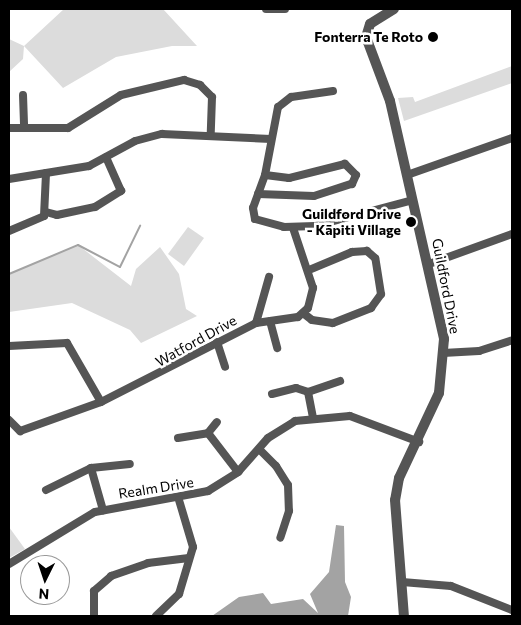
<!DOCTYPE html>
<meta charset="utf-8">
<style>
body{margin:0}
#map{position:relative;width:521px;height:625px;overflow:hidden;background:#fff;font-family:Commissioner,sans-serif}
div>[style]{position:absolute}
.green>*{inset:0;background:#dcdcdc}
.water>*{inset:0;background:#a3a3a3}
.stream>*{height:2px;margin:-1px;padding:0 1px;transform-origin:1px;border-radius:1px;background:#a3a3a3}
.minor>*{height:8px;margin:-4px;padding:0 4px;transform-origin:4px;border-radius:4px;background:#555}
.tertiary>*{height:10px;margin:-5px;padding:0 5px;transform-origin:5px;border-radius:5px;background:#555}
.dots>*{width:14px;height:14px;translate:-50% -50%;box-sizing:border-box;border:2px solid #fff;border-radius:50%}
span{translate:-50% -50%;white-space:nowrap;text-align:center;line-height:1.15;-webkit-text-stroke:5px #fff;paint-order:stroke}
.poi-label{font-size:14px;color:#000;font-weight:700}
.right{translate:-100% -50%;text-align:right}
.street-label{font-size:14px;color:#000}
.frame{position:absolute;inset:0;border:10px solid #000;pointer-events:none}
.north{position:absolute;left:20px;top:555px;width:50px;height:50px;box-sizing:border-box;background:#fff;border:1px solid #999;border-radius:50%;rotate:184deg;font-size:14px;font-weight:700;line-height:20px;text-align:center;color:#000}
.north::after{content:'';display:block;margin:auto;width:18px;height:22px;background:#000;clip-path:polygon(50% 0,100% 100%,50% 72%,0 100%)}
</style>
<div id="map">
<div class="green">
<div style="clip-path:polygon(64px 9px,163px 9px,197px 46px,172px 46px,116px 57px,63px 88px,24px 46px,23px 59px,9px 72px,9px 39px,24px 46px)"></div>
<div style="clip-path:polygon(512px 66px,512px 83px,404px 121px,398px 98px,413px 97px,415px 102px)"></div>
<div style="clip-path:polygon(188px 227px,204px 238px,184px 266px,168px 254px)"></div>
<div style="clip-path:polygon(78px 245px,131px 286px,136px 269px,160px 247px,179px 274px,186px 309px,197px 316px,141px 343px,130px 330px,72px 303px,9px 312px,9px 274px)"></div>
<div style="clip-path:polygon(9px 527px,25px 549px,9px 558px)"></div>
</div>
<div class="water">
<div style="clip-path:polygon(336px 525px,344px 526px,345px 582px,351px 597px,348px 616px,212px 616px,239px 597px,263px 593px,271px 604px,303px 599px,318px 613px,310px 594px,329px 572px)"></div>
</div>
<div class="stream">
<div style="left:9px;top:274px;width:75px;rotate:-22.8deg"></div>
<div style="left:78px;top:245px;width:47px;rotate:27.6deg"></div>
<div style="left:120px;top:267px;width:46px;rotate:-64deg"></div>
</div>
<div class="minor">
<div style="left:266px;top:9px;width:19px"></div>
<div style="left:333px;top:91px;width:42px;rotate:171.9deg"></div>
<div style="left:291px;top:97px;width:16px;rotate:142deg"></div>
<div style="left:278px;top:107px;width:69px;rotate:100.8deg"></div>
<div style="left:265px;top:175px;width:35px;rotate:110deg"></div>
<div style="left:253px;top:208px;width:11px;rotate:80deg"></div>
<div style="left:255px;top:219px;width:30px;rotate:15deg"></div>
<div style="left:284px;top:227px;width:31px;rotate:-2deg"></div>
<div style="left:315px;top:226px;width:101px;rotate:-14.9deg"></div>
<div style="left:23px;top:95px;width:33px;rotate:88deg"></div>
<div style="left:9px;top:128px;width:59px"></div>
<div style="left:68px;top:128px;width:62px;rotate:-31.9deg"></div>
<div style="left:121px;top:95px;width:65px;rotate:-13.4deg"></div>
<div style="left:184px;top:80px;width:17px;rotate:17deg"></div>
<div style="left:200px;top:85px;width:17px;rotate:45deg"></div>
<div style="left:212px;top:97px;width:37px;rotate:92deg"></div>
<div style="left:407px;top:175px;width:111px;rotate:-19.4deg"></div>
<div style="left:9px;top:179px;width:81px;rotate:-9.2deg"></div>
<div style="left:89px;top:166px;width:52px;rotate:-28.5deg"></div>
<div style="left:135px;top:141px;width:28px;rotate:-15deg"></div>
<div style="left:162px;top:134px;width:109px;rotate:2.6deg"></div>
<div style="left:258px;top:194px;width:56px;rotate:2deg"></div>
<div style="left:314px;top:196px;width:40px;rotate:-18deg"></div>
<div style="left:352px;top:184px;width:10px;rotate:-66deg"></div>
<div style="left:356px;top:175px;width:16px;rotate:-135deg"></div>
<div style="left:345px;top:164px;width:58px;rotate:166deg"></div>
<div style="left:289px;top:178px;width:24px;rotate:-173deg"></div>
<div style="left:46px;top:212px;width:11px;rotate:15deg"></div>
<div style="left:57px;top:215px;width:39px;rotate:-12deg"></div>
<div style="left:95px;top:207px;width:31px;rotate:-32deg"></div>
<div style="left:121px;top:191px;width:37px;rotate:-114deg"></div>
<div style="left:9px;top:231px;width:38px;rotate:-23deg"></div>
<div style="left:44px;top:216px;width:43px;rotate:-87.3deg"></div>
<div style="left:429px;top:264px;width:88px;rotate:-19.9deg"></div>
<div style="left:303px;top:313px;width:11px;rotate:38deg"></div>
<div style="left:312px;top:320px;width:21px;rotate:8deg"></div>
<div style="left:333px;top:323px;width:41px;rotate:-21.5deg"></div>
<div style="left:371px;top:308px;width:17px;rotate:-54deg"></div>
<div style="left:381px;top:294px;width:36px;rotate:-99deg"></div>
<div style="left:375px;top:258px;width:11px;rotate:-139deg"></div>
<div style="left:367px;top:251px;width:15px;rotate:176deg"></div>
<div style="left:352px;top:252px;width:47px;rotate:157.3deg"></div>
<div style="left:270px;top:321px;width:28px;rotate:75deg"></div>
<div style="left:256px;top:323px;width:48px;rotate:-74.2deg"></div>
<div style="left:217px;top:342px;width:26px;rotate:72deg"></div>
<div style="left:9px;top:346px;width:58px;rotate:-3deg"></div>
<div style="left:67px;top:343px;width:68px;rotate:60deg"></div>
<div style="left:443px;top:353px;width:36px;rotate:-3deg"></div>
<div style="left:479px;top:351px;width:35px;rotate:-18deg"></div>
<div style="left:308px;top:392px;width:25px;rotate:79deg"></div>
<div style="left:272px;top:394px;width:25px;rotate:-14deg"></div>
<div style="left:296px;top:388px;width:13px;rotate:18deg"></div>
<div style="left:308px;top:392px;width:34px;rotate:-19deg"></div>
<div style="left:9px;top:420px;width:16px;rotate:45deg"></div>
<div style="left:20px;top:431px;width:86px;rotate:-19.7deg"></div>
<div style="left:101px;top:402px;width:174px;rotate:-27deg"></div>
<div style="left:256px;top:323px;width:42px;rotate:-8.1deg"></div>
<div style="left:298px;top:317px;width:13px;rotate:-42deg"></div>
<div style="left:308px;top:308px;width:21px;rotate:-76deg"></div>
<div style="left:313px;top:288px;width:63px;rotate:-108.4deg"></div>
<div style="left:208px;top:433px;width:49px;rotate:52.4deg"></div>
<div style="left:178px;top:438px;width:30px;rotate:-9deg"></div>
<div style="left:208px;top:433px;width:14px;rotate:-51deg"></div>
<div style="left:259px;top:449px;width:24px;rotate:45deg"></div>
<div style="left:276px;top:466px;width:22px;rotate:58deg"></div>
<div style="left:288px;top:485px;width:26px;rotate:88deg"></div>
<div style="left:289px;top:511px;width:28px;rotate:108deg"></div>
<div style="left:91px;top:468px;width:44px;rotate:74.1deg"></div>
<div style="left:46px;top:490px;width:50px;rotate:-26.1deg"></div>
<div style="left:91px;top:468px;width:39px;rotate:-6deg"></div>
<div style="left:9px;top:564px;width:100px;rotate:-31.2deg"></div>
<div style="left:95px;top:512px;width:115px;rotate:-10.5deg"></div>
<div style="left:208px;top:491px;width:36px;rotate:-32deg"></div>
<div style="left:238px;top:472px;width:45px;rotate:-48.6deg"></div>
<div style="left:268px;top:438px;width:32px;rotate:-32deg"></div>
<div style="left:295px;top:421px;width:55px;rotate:-5.2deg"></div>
<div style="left:350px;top:416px;width:74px;rotate:20.6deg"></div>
<div style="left:402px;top:582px;width:49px;rotate:4.7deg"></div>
<div style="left:451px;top:586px;width:66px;rotate:21.5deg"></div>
<div style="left:94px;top:616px;width:25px;rotate:-90deg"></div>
<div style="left:94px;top:591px;width:23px;rotate:-41deg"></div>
<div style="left:111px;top:576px;width:39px;rotate:-19deg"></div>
<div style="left:148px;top:563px;width:41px;rotate:-7deg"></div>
<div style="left:156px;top:616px;width:32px;rotate:-44deg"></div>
<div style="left:179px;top:594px;width:49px;rotate:-73.4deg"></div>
<div style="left:193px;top:547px;width:49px;rotate:-106.6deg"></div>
</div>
<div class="tertiary">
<div style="left:394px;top:9px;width:28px;rotate:148deg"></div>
<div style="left:370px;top:24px;width:14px;rotate:107deg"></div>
<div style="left:366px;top:37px;width:68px;rotate:69.4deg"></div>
<div style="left:390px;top:101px;width:244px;rotate:77.2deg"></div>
<div style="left:444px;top:339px;width:54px;rotate:95.3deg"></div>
<div style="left:439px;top:393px;width:94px;rotate:115.2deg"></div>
<div style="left:399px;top:478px;width:22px;rotate:100deg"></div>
<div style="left:395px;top:500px;width:116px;rotate:85.6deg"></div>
</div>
<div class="dots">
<div style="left:433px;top:37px;background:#000"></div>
<div style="left:411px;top:222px;background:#000"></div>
</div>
<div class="poi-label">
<span class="right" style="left:423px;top:37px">Fonterra Te Roto</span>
<span class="right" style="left:401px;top:222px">Guildford Drive<br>- Kāpiti Village</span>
</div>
<div class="street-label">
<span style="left:446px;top:286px;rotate:79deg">Guildford Drive</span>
<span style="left:196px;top:341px;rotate:-29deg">Watford Drive</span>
<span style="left:156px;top:488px;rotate:-9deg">Realm Drive</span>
</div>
<div class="frame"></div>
<div class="north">N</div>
</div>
